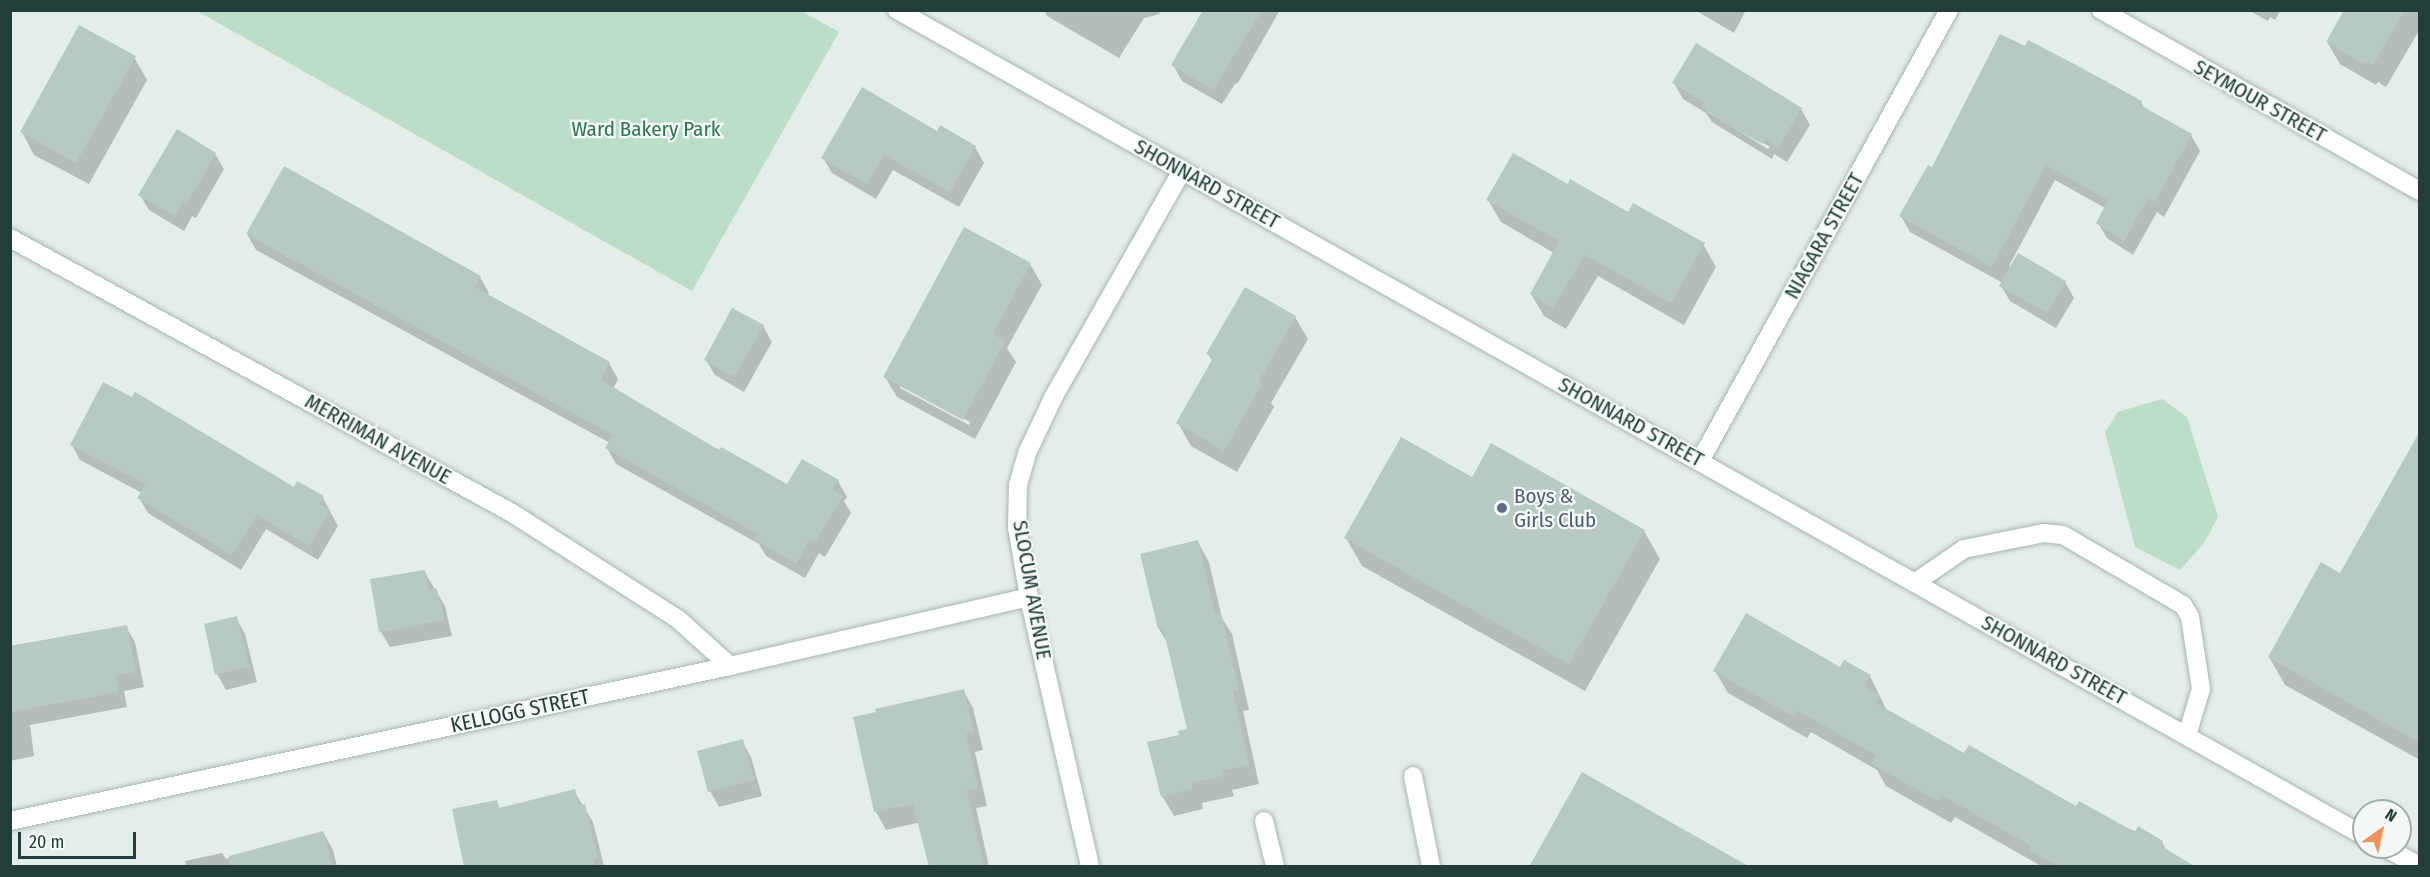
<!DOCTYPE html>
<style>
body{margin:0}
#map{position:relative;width:2430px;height:877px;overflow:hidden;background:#e3edea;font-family:"Fira Sans Condensed",sans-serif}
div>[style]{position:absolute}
.green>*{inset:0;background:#bcdec9}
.shadow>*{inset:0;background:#0003}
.building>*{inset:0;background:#b8c8c3}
.roads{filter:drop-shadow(0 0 2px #a6b5b2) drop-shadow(0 0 2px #a6b5b2)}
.lane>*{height:18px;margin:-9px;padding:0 9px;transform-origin:9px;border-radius:9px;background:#fff}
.street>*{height:18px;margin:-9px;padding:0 9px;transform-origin:9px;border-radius:9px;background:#fff}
.secondary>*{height:18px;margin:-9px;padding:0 9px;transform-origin:9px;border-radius:9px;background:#fff}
.dots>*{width:16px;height:16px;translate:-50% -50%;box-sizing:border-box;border:3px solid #f4f9f7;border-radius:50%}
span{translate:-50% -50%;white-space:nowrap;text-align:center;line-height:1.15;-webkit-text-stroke:4.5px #f4f9f7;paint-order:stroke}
.street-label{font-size:21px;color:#233e3a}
.park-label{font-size:21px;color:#2d7551}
.service-label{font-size:21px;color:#4e5e75}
.left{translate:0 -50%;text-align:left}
.frame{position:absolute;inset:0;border:12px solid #233e3a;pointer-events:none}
.north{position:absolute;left:2352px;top:799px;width:60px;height:60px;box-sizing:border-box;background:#f4f9f7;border:2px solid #a0aeab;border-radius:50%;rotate:33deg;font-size:16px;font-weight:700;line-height:24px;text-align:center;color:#233e3a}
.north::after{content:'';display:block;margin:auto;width:21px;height:27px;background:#f0925e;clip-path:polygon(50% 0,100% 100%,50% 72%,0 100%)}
.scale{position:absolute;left:18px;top:832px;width:118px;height:27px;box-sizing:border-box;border:3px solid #233e3a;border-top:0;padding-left:8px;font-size:18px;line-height:21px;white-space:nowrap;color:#233e3a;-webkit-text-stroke:4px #f4f9f7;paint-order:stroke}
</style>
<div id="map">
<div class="green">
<div style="clip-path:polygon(801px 11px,839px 32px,692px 291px,197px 11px)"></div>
<div style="clip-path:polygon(2162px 399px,2187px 417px,2218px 517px,2204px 543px,2180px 570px,2135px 547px,2105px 432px,2118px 412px)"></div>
</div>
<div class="shadow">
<div style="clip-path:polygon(1044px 10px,1159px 10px,1160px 14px,1144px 18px,1119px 58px,1047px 16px)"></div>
<div style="clip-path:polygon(1205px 10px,1280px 10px,1238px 83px,1235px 84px,1222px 104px,1182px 81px,1173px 65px)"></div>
<div style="clip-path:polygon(1695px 10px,1746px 10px,1734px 33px)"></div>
<div style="clip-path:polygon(2248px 10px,2281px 10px,2275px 20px,2270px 17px,2268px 21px)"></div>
<div style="clip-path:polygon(2345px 10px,2420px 10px,2420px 29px,2386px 87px,2378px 82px,2376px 85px,2340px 64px,2327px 42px)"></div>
<div style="clip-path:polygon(134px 57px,147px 80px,89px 184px,34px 155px,22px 132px)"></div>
<div style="clip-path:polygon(evenodd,1674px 83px,1801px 109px,1810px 125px,1787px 162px,1774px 154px,1772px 159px,1712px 122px,1706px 113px,1683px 99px,1674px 83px,1708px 109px,1770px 147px,1768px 149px,1708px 112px,1708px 109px)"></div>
<div style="clip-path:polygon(2141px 102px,2145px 110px,2191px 135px,2200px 151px,2164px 217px,2157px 212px,2133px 255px,2107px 238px,2098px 223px,2105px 208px,2055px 180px,2009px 266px,2065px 282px,2074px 298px,2056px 328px,2010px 301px,2001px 286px,2003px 283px,1910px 232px,1901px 216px,1933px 169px)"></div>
<div style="clip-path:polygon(938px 133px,975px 147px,984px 163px,959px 207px,893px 170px,876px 199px,832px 173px,823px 158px)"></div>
<div style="clip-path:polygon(215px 154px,224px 169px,196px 218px,192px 216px,184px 231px,149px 210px,140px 195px)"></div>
<div style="clip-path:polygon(1569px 186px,1703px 244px,1716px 267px,1684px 325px,1598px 276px,1566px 329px,1544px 316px,1531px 294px,1554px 253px,1501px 222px,1488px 200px)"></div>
<div style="clip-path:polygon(247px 234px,480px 277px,489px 293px,487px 296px,609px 363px,618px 379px,613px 389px,720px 452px,788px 486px,838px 481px,847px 497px,844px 501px,851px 513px,825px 557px,819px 553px,805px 578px,766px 556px,759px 544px,616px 464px,607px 448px,610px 443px,256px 250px)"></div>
<div style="clip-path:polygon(evenodd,1030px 264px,1042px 285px,1007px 348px,1016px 362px,975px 439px,897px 397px,885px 377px,1030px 264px,900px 384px,970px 422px,969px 425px,900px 388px,900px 384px)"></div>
<div style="clip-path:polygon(1295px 317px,1308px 339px,1271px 403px,1274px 407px,1237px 472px,1191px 446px,1178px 423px,1213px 362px,1208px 354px)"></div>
<div style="clip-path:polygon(763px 326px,772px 342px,744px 392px,715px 375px,706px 360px)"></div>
<div style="clip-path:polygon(2420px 434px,2420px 760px,2285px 685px,2269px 657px,2340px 575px)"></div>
<div style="clip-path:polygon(72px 445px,294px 489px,323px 498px,338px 526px,318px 560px,266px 529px,241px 570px,148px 513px,139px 498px,142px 493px,80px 460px)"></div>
<div style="clip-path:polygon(1473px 479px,1644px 531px,1660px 559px,1585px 691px,1362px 566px,1346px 538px)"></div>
<div style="clip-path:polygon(1198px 542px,1209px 562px,1222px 618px,1232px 634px,1249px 710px,1243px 711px,1259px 784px,1232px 790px,1234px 796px,1202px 803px,1203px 809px,1174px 816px,1162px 796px,1180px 736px,1189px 730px,1169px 646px,1159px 629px,1142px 555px)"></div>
<div style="clip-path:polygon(424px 571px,445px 606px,452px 636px,390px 647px,381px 632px,371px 580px)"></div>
<div style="clip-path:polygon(236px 618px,245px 634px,257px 682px,226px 690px,217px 674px)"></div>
<div style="clip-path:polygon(126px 627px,135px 642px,144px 687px,124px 691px,127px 707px,30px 725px,34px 756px,10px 761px,10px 646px)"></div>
<div style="clip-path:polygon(1841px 669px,1870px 676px,1887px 711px,1965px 755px,2077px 808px,2162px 842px,2174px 866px,2041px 866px,1955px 817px,1951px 823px,1886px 786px,1877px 770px,1811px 732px,1807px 738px,1728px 693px,1715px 671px)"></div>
<div style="clip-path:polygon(963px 690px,973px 708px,983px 750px,975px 752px,987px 806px,976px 808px,989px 866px,930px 866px,921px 822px,886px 830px,876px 812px)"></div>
<div style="clip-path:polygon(742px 741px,751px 757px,762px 796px,719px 807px,710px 791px)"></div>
<div style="clip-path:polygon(574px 791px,593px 822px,604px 866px,465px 866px,496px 802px,500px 809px)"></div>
<div style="clip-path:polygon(323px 832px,333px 850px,337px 866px,186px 866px,185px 861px,222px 853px,226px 859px)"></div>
</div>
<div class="building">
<div style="clip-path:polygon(1203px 10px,1262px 10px,1213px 90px,1171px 65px)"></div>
<div style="clip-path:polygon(2344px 10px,2405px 10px,2373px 65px,2365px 61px,2363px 64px,2326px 42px)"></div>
<div style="clip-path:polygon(79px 25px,136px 56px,76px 163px,20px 132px)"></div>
<div style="clip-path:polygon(2000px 34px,2025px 46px,2028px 40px,2076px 65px,2142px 101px,2140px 105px,2192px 134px,2155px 202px,2148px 198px,2124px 241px,2096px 223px,2108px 200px,2046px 165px,1992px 267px,1899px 216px,1928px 165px,1932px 167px)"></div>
<div style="clip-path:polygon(1696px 43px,1802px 108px,1778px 147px,1765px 139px,1763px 144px,1724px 123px,1701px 106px,1704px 102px,1672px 83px)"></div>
<div style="clip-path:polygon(862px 87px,937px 131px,940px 125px,976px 146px,950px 192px,884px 155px,867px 184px,821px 158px)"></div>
<div style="clip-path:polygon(177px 129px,216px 153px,187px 204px,183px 201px,175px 216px,138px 195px)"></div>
<div style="clip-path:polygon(1513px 153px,1568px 184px,1570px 179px,1628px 212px,1633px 203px,1705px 243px,1671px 303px,1585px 255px,1553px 308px,1530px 294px,1559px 241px,1486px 200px)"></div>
<div style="clip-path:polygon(284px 166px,481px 276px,475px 287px,610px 362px,601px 380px,719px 450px,721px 447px,787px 484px,802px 459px,839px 480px,833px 490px,843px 496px,815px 542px,810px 539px,796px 564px,755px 540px,758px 534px,605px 448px,613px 435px,246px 234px)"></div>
<div style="clip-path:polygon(964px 227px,1031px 263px,993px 334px,1005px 341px,963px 420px,883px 377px)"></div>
<div style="clip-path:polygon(2018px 253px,2066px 281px,2047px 313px,1999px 286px)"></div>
<div style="clip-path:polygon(1245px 287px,1296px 316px,1259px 381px,1262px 384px,1224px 451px,1176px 423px,1213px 358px,1206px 354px)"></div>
<div style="clip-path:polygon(732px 308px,764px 325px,734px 377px,704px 360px)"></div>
<div style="clip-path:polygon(103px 382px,132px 397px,135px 392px,294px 487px,297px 481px,324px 496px,320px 504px,330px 510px,309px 546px,257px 515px,232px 555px,137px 498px,146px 484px,70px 445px)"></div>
<div style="clip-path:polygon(2420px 431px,2420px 743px,2268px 657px,2321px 562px,2340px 573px)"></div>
<div style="clip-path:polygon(1401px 437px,1472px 477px,1491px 443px,1645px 530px,1569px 664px,1344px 538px)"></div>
<div style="clip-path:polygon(1198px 540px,1215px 614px,1221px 613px,1239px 690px,1233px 691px,1249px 765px,1222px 771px,1223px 776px,1192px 783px,1193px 789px,1161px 797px,1147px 742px,1179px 735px,1178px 731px,1187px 729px,1163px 628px,1158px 629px,1140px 554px)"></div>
<div style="clip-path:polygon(425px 570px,429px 590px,437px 589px,445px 620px,379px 632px,370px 579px)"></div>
<div style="clip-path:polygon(1746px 613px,1840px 667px,1844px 660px,1871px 675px,1864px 686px,1880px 696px,1876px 703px,1964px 753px,1969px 745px,2076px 806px,2079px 801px,2135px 832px,2138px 826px,2163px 841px,2161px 846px,2196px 867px,2059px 867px,2029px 850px,2031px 846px,1942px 795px,1938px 801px,1871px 764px,1876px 755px,1798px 711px,1794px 717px,1713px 671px)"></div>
<div style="clip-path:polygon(237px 616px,249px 667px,215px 675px,204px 624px)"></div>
<div style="clip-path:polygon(127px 625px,136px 672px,116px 675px,119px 692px,10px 712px,10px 646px)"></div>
<div style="clip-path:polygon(964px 689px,974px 732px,966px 734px,978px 788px,967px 790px,984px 867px,929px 867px,913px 804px,874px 812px,853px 717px,876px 712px,875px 709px)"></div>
<div style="clip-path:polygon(743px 739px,754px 780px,708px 792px,697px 751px)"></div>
<div style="clip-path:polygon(1582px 772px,1750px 867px,1529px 867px)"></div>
<div style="clip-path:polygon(575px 789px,579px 806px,585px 804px,598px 857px,593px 858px,595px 867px,464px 867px,452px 809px,497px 800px,499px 808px)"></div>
<div style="clip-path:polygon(323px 831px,333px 867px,230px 867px,229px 856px)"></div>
</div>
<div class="roads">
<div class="lane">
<div style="left:1916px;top:582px;width:58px;rotate:-34.5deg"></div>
<div style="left:1964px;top:549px;width:82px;rotate:-11.3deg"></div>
<div style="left:2044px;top:533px;width:19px;rotate:6deg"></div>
<div style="left:2063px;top:535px;width:139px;rotate:30.3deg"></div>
<div style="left:2183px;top:605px;width:14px;rotate:60deg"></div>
<div style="left:2190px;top:617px;width:73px;rotate:81.3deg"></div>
<div style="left:2201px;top:689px;width:48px;rotate:106.9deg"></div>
<div style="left:1413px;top:776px;width:92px;rotate:78.7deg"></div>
<div style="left:1264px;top:821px;width:46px;rotate:76.3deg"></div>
</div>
<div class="street">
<div style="left:10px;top:238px;width:572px;rotate:28.71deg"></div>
<div style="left:512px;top:513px;width:198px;rotate:32.6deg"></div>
<div style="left:679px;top:620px;width:69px;rotate:42deg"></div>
<div style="left:1700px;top:461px;width:515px;rotate:-61.1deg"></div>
<div style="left:10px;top:821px;width:736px;rotate:-12.15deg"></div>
<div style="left:730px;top:666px;width:307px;rotate:-13deg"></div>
<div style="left:1090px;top:866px;width:276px;rotate:-102.8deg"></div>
<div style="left:1029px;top:597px;width:71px;rotate:-99.7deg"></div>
<div style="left:1017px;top:527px;width:42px;rotate:-88.6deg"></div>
<div style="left:1018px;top:485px;width:35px;rotate:-74deg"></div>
<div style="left:1028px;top:451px;width:61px;rotate:-64.7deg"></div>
<div style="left:1054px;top:396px;width:259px;rotate:-60.4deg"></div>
</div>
<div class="secondary">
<div style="left:897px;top:10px;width:1684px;rotate:29.38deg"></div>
<div style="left:2101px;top:10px;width:367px;rotate:29.6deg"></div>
<div style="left:2384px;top:847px;width:40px;rotate:28deg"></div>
</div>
</div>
<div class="dots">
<div style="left:1502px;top:508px;background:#5c6f8a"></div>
</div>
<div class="street-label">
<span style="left:2260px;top:101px;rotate:29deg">SEYMOUR STREET</span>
<span style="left:1207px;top:184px;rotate:29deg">SHONNARD STREET</span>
<span style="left:1824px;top:236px;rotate:-61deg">NIAGARA STREET</span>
<span style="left:1631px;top:422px;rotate:29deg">SHONNARD STREET</span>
<span style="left:378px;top:439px;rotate:29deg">MERRIMAN AVENUE</span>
<span style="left:1032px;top:590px;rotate:80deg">SLOCUM AVENUE</span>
<span style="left:2054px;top:660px;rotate:29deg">SHONNARD STREET</span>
<span style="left:520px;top:711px;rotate:-12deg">KELLOGG STREET</span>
</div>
<div class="park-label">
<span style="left:646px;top:129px">Ward Bakery Park</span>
</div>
<div class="service-label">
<span class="left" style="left:1514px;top:508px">Boys &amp;<br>Girls Club</span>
</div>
<div class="frame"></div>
<div class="north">N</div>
<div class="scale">20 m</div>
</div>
